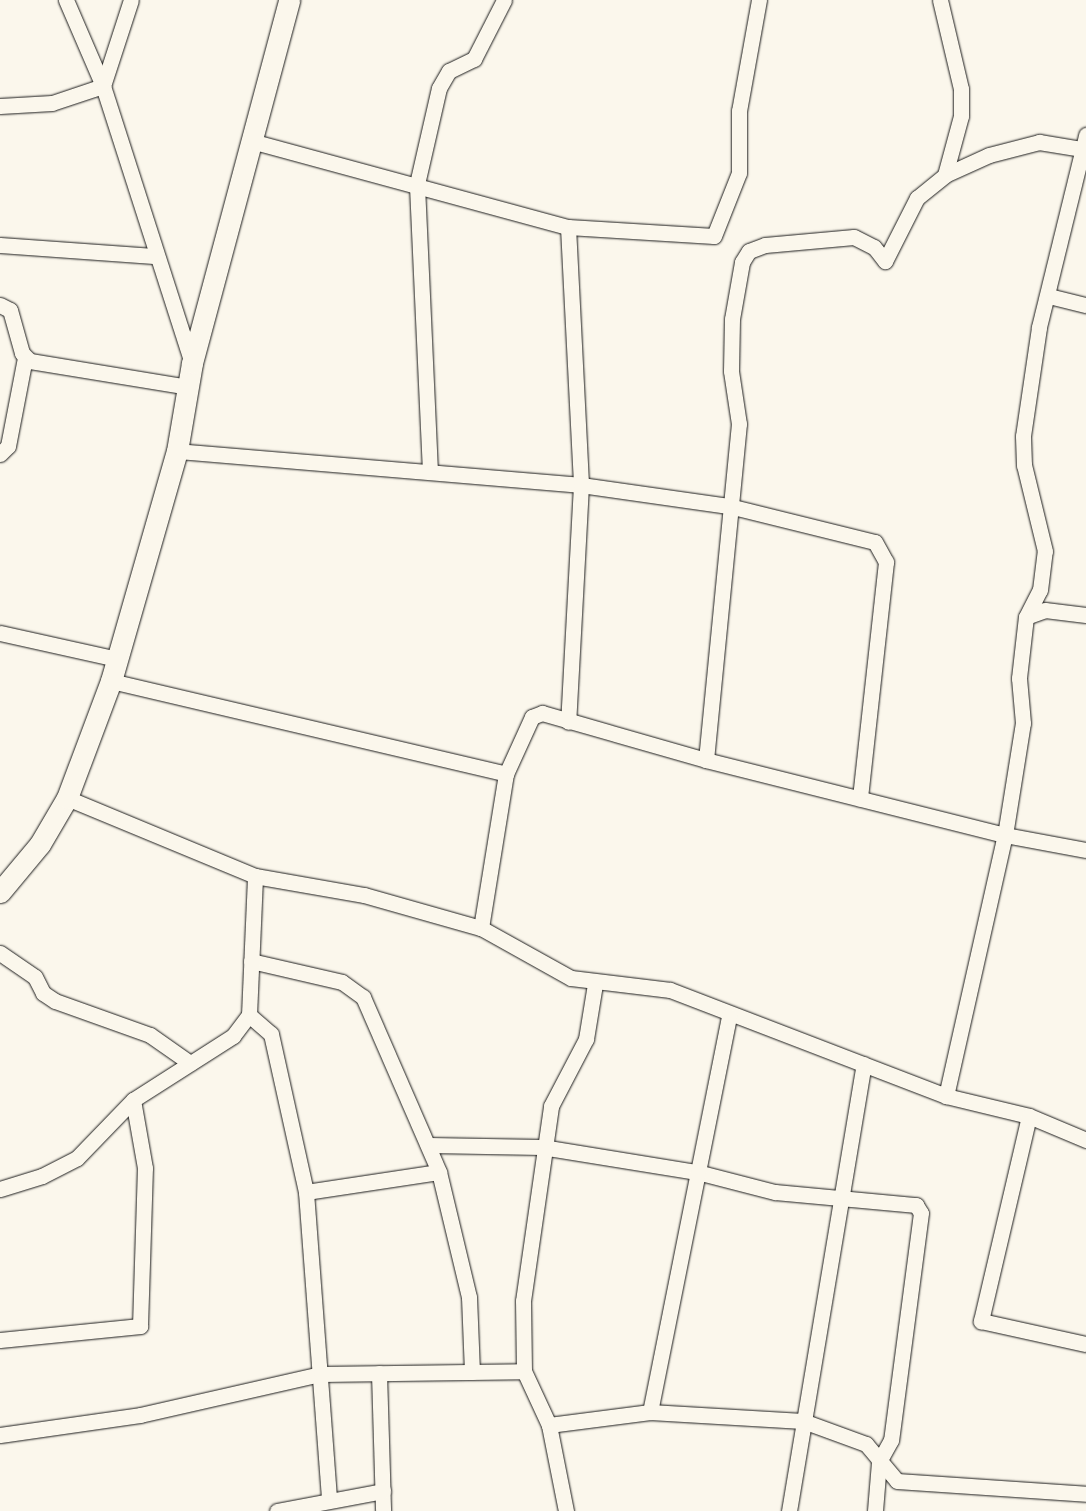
<!DOCTYPE html>
<style>
body{margin:0}
#map{position:relative;width:1086px;height:1511px;overflow:hidden;background:#fbf7ec;font-family:"Shantell Sans",sans-serif}
div>[style]{position:absolute}
.roads{filter:drop-shadow(0 0 1px #1c1c1c) drop-shadow(0 0 1px #1c1c1c)}
.street>*{height:15px;margin:-7.5px;padding:0 7.5px;transform-origin:7.5px;border-radius:7.5px;background:#fbf7ec}
.secondary>*{height:21px;margin:-10.5px;padding:0 10.5px;transform-origin:10.5px;border-radius:10.5px;background:#fbf7ec}
span{translate:-50% -50%;white-space:nowrap;text-align:center;line-height:1.15;-webkit-text-stroke:4px #fbf7ec;paint-order:stroke}
</style>
<div id="map">
<div class="roads">
<div class="street">
<div style="left:66px;top:0;width:94px;rotate:66.7deg"></div>
<div style="left:103px;top:86px;width:291px;rotate:72.2deg"></div>
<div style="left:940px;top:0;width:91px;rotate:76.7deg"></div>
<div style="left:961px;top:89px;width:27px;rotate:90deg"></div>
<div style="left:961px;top:116px;width:61px;rotate:105.2deg"></div>
<div style="left:0;top:106px;width:52px;rotate:-3.3deg"></div>
<div style="left:52px;top:103px;width:54px;rotate:-18.4deg"></div>
<div style="left:103px;top:86px;width:90px;rotate:-72deg"></div>
<div style="left:251px;top:141px;width:328px;rotate:15.2deg"></div>
<div style="left:568px;top:227px;width:146px;rotate:3.5deg"></div>
<div style="left:714px;top:236px;width:68px;rotate:-68.4deg"></div>
<div style="left:739px;top:173px;width:62px;rotate:-90deg"></div>
<div style="left:739px;top:111px;width:113px;rotate:-79.8deg"></div>
<div style="left:568px;top:227px;width:258px;rotate:87.1deg"></div>
<div style="left:581px;top:485px;width:237px;rotate:93.1deg"></div>
<div style="left:0;top:245px;width:154px;rotate:4.1deg"></div>
<div style="left:1049px;top:296px;width:38px;rotate:14deg"></div>
<div style="left:0;top:305px;width:11px;rotate:27deg"></div>
<div style="left:10px;top:310px;width:45px;rotate:74.4deg"></div>
<div style="left:22px;top:353px;width:11px;rotate:45deg"></div>
<div style="left:30px;top:361px;width:160px;rotate:9.3deg"></div>
<div style="left:177px;top:451px;width:405px;rotate:4.8deg"></div>
<div style="left:581px;top:485px;width:149px;rotate:8.1deg"></div>
<div style="left:729px;top:506px;width:150px;rotate:13.9deg"></div>
<div style="left:875px;top:542px;width:23px;rotate:61deg"></div>
<div style="left:886px;top:562px;width:238px;rotate:96.3deg"></div>
<div style="left:0;top:454px;width:11px;rotate:-45deg"></div>
<div style="left:8px;top:446px;width:90px;rotate:-79.1deg"></div>
<div style="left:430px;top:472px;width:288px;rotate:-92.6deg"></div>
<div style="left:417px;top:184px;width:98px;rotate:-77.1deg"></div>
<div style="left:439px;top:88px;width:20px;rotate:-60deg"></div>
<div style="left:449px;top:71px;width:28px;rotate:-26deg"></div>
<div style="left:474px;top:59px;width:66px;rotate:-63deg"></div>
<div style="left:1026px;top:617px;width:20px;rotate:-20deg"></div>
<div style="left:1045px;top:610px;width:41px;rotate:7deg"></div>
<div style="left:0;top:633px;width:120px;rotate:12.5deg"></div>
<div style="left:111px;top:681px;width:406px;rotate:13.2deg"></div>
<div style="left:506px;top:774px;width:63px;rotate:-65.5deg"></div>
<div style="left:532px;top:717px;width:11px;rotate:-22deg"></div>
<div style="left:542px;top:713px;width:171px;rotate:16deg"></div>
<div style="left:706px;top:760px;width:308px;rotate:14.1deg"></div>
<div style="left:1005px;top:835px;width:82px;rotate:10.5deg"></div>
<div style="left:706px;top:760px;width:338px;rotate:-84.4deg"></div>
<div style="left:739px;top:424px;width:54px;rotate:-98.6deg"></div>
<div style="left:731px;top:371px;width:52px;rotate:-88.9deg"></div>
<div style="left:732px;top:319px;width:58px;rotate:-80deg"></div>
<div style="left:742px;top:262px;width:13px;rotate:-58deg"></div>
<div style="left:749px;top:251px;width:17px;rotate:-21deg"></div>
<div style="left:765px;top:245px;width:89px;rotate:-5.1deg"></div>
<div style="left:854px;top:237px;width:22px;rotate:27deg"></div>
<div style="left:874px;top:247px;width:18px;rotate:52deg"></div>
<div style="left:885px;top:261px;width:71px;rotate:-63.1deg"></div>
<div style="left:917px;top:198px;width:36px;rotate:-39deg"></div>
<div style="left:945px;top:175px;width:48px;rotate:-24.4deg"></div>
<div style="left:989px;top:155px;width:52px;rotate:-14.6deg"></div>
<div style="left:1039px;top:142px;width:44px;rotate:9.2deg"></div>
<div style="left:67px;top:798px;width:204px;rotate:22.5deg"></div>
<div style="left:255px;top:876px;width:111px;rotate:9.9deg"></div>
<div style="left:364px;top:895px;width:122px;rotate:15.8deg"></div>
<div style="left:481px;top:928px;width:103px;rotate:29.1deg"></div>
<div style="left:571px;top:978px;width:100px;rotate:6.9deg"></div>
<div style="left:670px;top:990px;width:296px;rotate:21deg"></div>
<div style="left:946px;top:1096px;width:85px;rotate:13.5deg"></div>
<div style="left:1029px;top:1116px;width:62px;rotate:22.8deg"></div>
<div style="left:481px;top:928px;width:156px;rotate:-80.8deg"></div>
<div style="left:0;top:953px;width:42px;rotate:34.4deg"></div>
<div style="left:35px;top:977px;width:18px;rotate:63deg"></div>
<div style="left:43px;top:993px;width:14px;rotate:34deg"></div>
<div style="left:55px;top:1001px;width:101px;rotate:19.7deg"></div>
<div style="left:150px;top:1035px;width:49px;rotate:35deg"></div>
<div style="left:251px;top:961px;width:93px;rotate:13deg"></div>
<div style="left:342px;top:982px;width:26px;rotate:36deg"></div>
<div style="left:363px;top:997px;width:191px;rotate:66.5deg"></div>
<div style="left:439px;top:1172px;width:129px;rotate:76.5deg"></div>
<div style="left:469px;top:1297px;width:75px;rotate:87.7deg"></div>
<div style="left:249px;top:1015px;width:29px;rotate:41deg"></div>
<div style="left:271px;top:1034px;width:162px;rotate:77.5deg"></div>
<div style="left:306px;top:1192px;width:308px;rotate:85.7deg"></div>
<div style="left:946px;top:1096px;width:268px;rotate:-77.3deg"></div>
<div style="left:1005px;top:835px;width:113px;rotate:-80.9deg"></div>
<div style="left:1023px;top:723px;width:45px;rotate:-95.1deg"></div>
<div style="left:1019px;top:678px;width:61px;rotate:-83.5deg"></div>
<div style="left:1026px;top:617px;width:30px;rotate:-63deg"></div>
<div style="left:1040px;top:590px;width:39px;rotate:-83deg"></div>
<div style="left:1045px;top:551px;width:89px;rotate:-103.7deg"></div>
<div style="left:1024px;top:465px;width:29px;rotate:-92deg"></div>
<div style="left:1023px;top:436px;width:110px;rotate:-81.6deg"></div>
<div style="left:1039px;top:327px;width:198px;rotate:-76.2deg"></div>
<div style="left:1029px;top:1116px;width:211px;rotate:103.2deg"></div>
<div style="left:981px;top:1321px;width:107px;rotate:12.4deg"></div>
<div style="left:429px;top:1145px;width:113px;rotate:1deg"></div>
<div style="left:542px;top:1147px;width:157px;rotate:9.2deg"></div>
<div style="left:697px;top:1172px;width:81px;rotate:14.4deg"></div>
<div style="left:775px;top:1192px;width:142px;rotate:5.3deg"></div>
<div style="left:916px;top:1205px;width:9px;rotate:58deg"></div>
<div style="left:921px;top:1213px;width:229px;rotate:97.5deg"></div>
<div style="left:891px;top:1440px;width:25px;rotate:119deg"></div>
<div style="left:879px;top:1462px;width:49px;rotate:94.7deg"></div>
<div style="left:0;top:1189px;width:44px;rotate:-17.2deg"></div>
<div style="left:42px;top:1176px;width:39px;rotate:-27deg"></div>
<div style="left:77px;top:1158px;width:81px;rotate:-46deg"></div>
<div style="left:133px;top:1100px;width:119px;rotate:-32.6deg"></div>
<div style="left:233px;top:1036px;width:26px;rotate:-53deg"></div>
<div style="left:249px;top:1015px;width:139px;rotate:-87.5deg"></div>
<div style="left:306px;top:1192px;width:134px;rotate:-8.6deg"></div>
<div style="left:0;top:1340px;width:141px;rotate:-5.7deg"></div>
<div style="left:140px;top:1326px;width:158px;rotate:-88.2deg"></div>
<div style="left:145px;top:1168px;width:69px;rotate:-100deg"></div>
<div style="left:379px;top:1373px;width:138px;rotate:88.3deg"></div>
<div style="left:650px;top:1412px;width:404px;rotate:-78.7deg"></div>
<div style="left:549px;top:1425px;width:102px;rotate:-7.3deg"></div>
<div style="left:650px;top:1412px;width:153px;rotate:3.4deg"></div>
<div style="left:803px;top:1421px;width:67px;rotate:20.1deg"></div>
<div style="left:866px;top:1444px;width:48px;rotate:50deg"></div>
<div style="left:897px;top:1481px;width:189px;rotate:3.9deg"></div>
<div style="left:0;top:1435px;width:141px;rotate:-8.1deg"></div>
<div style="left:140px;top:1415px;width:186px;rotate:-12.8deg"></div>
<div style="left:321px;top:1374px;width:203px;rotate:-0.8deg"></div>
<div style="left:277px;top:1511px;width:108px;rotate:-10.7deg"></div>
<div style="left:566px;top:1511px;width:88px;rotate:-101.2deg"></div>
<div style="left:549px;top:1425px;width:60px;rotate:-114.8deg"></div>
<div style="left:524px;top:1371px;width:70px;rotate:-90.8deg"></div>
<div style="left:523px;top:1301px;width:197px;rotate:-81.8deg"></div>
<div style="left:551px;top:1106px;width:76px;rotate:-62.4deg"></div>
<div style="left:586px;top:1039px;width:56px;rotate:-80.7deg"></div>
<div style="left:789px;top:1511px;width:453px;rotate:-80.5deg"></div>
</div>
<div class="secondary">
<div style="left:0;top:892px;width:62px;rotate:-50.2deg"></div>
<div style="left:40px;top:844px;width:53px;rotate:-59.6deg"></div>
<div style="left:67px;top:798px;width:125px;rotate:-69.4deg"></div>
<div style="left:111px;top:681px;width:239px;rotate:-74deg"></div>
<div style="left:177px;top:451px;width:89px;rotate:-80.3deg"></div>
<div style="left:192px;top:363px;width:376px;rotate:-75deg"></div>
</div>
</div>
</div>
